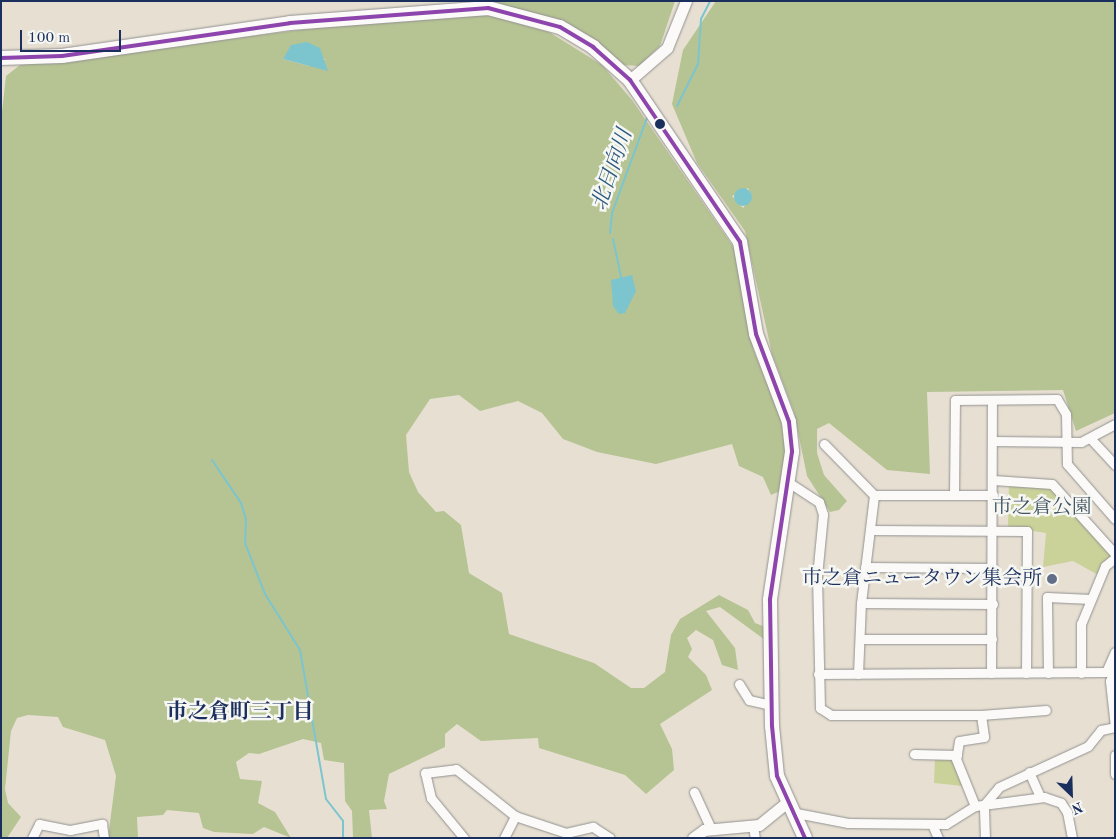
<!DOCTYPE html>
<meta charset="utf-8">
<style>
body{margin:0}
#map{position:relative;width:1116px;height:839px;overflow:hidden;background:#e7e0d2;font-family:"Old Standard TT","Noto Serif JP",serif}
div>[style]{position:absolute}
.green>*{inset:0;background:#cad29a}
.forest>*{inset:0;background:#b6c393}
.water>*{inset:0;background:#7dc5ce}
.round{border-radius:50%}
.stream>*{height:2px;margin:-1px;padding:0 1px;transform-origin:1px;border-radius:1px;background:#7dc5ce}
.roads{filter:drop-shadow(0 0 1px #929192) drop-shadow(0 0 1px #929192)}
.minor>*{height:9px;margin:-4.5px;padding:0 4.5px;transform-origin:4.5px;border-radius:4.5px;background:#fbfaf8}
.major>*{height:11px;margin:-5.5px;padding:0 5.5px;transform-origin:5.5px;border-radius:5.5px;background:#fbfaf8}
.highway>*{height:14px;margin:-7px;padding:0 7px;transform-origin:7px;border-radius:7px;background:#fbfaf8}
.bus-1>*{height:4px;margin:-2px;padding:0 2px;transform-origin:2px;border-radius:2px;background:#8e44ad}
.dots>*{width:14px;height:14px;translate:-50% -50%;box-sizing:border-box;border:2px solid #f6f6f2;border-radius:50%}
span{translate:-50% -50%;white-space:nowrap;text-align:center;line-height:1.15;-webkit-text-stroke:5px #f6f6f2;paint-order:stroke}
.park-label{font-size:20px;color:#415562}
.poi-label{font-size:20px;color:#1b2f5e}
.right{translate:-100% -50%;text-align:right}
.water-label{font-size:21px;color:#2b597f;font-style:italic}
.neighbourhood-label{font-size:21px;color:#1b2f5e;font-weight:700}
.frame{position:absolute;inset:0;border:2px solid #1b2f5e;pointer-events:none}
.north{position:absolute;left:1046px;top:769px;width:50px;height:50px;-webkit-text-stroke:4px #f6f6f2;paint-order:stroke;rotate:156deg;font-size:14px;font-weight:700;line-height:20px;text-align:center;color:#1b2f5e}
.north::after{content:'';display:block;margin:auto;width:18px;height:22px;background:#1b2f5e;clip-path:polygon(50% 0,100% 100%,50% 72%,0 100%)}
.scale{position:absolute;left:20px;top:30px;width:101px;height:22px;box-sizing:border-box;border:2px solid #1b2f5e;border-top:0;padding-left:6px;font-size:15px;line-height:18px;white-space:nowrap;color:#1b2f5e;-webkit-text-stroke:4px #f6f6f2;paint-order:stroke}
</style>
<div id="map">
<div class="green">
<div style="clip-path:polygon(1009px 481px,1052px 484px,1115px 554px,1100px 576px,1073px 561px,1043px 567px,1046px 533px,1008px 527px)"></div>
<div style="clip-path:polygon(954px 756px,963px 786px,934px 783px,935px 757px)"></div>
</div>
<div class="forest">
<div style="clip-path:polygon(471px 1px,675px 1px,660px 46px,639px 66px,622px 65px,552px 19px)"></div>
<div style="clip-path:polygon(evenodd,716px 1px,1115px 1px,1115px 413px,1076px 431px,1063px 390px,927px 392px,930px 474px,887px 470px,829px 423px,817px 429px,817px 453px,824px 475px,847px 501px,839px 510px,830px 512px,807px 476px,794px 412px,772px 354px,745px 231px,697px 163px,672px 104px,683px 50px,716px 1px,748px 188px,752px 197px,743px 208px,732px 196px,748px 188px)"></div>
<div style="clip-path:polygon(evenodd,461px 15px,493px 16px,549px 32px,602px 65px,632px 100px,734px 248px,754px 351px,781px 420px,785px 449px,780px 491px,771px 495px,763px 477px,739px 466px,732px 444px,656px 464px,597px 452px,563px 439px,542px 413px,518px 401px,480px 411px,459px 395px,430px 399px,406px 435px,409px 472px,418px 492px,436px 512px,444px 511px,461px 525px,469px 573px,502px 593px,509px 634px,594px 663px,631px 688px,644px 688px,665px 672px,671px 635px,680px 619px,719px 595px,748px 610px,755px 623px,765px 627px,765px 640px,720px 607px,706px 611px,735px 648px,738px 670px,722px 665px,713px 640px,696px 630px,687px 638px,692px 649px,688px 657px,706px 675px,712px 690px,660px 724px,672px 749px,674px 770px,646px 794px,625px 775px,539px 748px,538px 738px,481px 741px,457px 724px,445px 734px,445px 747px,389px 774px,384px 801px,387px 809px,369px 810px,372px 838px,353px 838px,352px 811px,345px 801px,344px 763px,324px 760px,321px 743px,303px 739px,259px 754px,249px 753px,236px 762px,240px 779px,262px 781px,258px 803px,275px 812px,291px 838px,264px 827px,253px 834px,214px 832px,203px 828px,199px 813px,167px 810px,163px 815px,137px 817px,138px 838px,108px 838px,116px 776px,105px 740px,63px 727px,58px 717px,28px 715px,17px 718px,11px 731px,5px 789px,8px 803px,21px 817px,7px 838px,1px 838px,1px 121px,6px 76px,20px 65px,355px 23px,461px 15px,283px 59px,326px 59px,309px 66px,283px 59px)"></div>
</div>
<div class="water">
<div style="clip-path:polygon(307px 42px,320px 48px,328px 71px,283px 59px,291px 45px)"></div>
<div class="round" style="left:734px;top:188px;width:18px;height:18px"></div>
<div style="clip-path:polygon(632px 275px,636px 291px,625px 313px,619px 314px,613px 306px,611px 280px)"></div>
</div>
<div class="stream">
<div style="left:677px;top:106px;width:47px;rotate:-63.4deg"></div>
<div style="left:698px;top:64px;width:45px;rotate:-86.2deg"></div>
<div style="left:701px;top:19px;width:20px;rotate:-63deg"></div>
<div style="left:610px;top:233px;width:20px;rotate:-84deg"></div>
<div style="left:612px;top:213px;width:101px;rotate:-69.8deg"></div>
<div style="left:613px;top:239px;width:39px;rotate:78deg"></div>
<div style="left:212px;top:460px;width:52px;rotate:56deg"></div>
<div style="left:241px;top:503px;width:17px;rotate:73deg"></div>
<div style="left:246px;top:519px;width:24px;rotate:92deg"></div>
<div style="left:245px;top:543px;width:55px;rotate:68.6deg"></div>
<div style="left:265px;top:594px;width:66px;rotate:58deg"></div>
<div style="left:300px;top:650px;width:151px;rotate:80.1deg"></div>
<div style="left:326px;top:799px;width:28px;rotate:52deg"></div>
<div style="left:343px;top:821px;width:17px;rotate:90deg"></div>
</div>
<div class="roads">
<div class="minor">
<div style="left:1090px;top:438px;width:37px;rotate:47deg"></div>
<div style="left:993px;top:441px;width:88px;rotate:0.7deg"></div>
<div style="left:1081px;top:442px;width:38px;rotate:-28deg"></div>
<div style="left:824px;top:444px;width:71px;rotate:45.6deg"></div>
<div style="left:993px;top:480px;width:59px;rotate:3.9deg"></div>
<div style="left:1052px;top:484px;width:94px;rotate:48deg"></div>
<div style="left:788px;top:482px;width:37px;rotate:33deg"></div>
<div style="left:819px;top:502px;width:13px;rotate:72deg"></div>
<div style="left:823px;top:514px;width:62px;rotate:95.5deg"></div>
<div style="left:817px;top:576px;width:132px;rotate:88.7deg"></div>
<div style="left:820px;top:708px;width:13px;rotate:32deg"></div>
<div style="left:831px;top:715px;width:150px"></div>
<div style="left:981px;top:715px;width:22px;rotate:82deg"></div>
<div style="left:984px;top:737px;width:25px;rotate:171deg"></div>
<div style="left:959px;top:741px;width:18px;rotate:99deg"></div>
<div style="left:956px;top:759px;width:51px;rotate:68deg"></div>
<div style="left:954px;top:494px;width:94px;rotate:-89.4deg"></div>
<div style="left:955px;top:400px;width:102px;rotate:-0.6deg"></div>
<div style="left:1057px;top:399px;width:17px;rotate:59deg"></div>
<div style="left:1066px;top:414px;width:50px;rotate:88.9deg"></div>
<div style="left:1067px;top:464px;width:73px;rotate:48.9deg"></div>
<div style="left:870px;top:530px;width:157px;rotate:0.4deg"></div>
<div style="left:1027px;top:531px;width:142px;rotate:90.4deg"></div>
<div style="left:865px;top:567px;width:128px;rotate:0.4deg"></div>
<div style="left:861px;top:603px;width:132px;rotate:0.4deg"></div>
<div style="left:860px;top:639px;width:132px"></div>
<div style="left:1115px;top:669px;width:13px;rotate:113deg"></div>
<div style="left:1110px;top:681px;width:46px;rotate:83.8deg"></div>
<div style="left:991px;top:673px;width:273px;rotate:-89.8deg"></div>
<div style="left:1048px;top:673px;width:76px;rotate:-90.8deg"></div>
<div style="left:1047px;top:597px;width:44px;rotate:2.6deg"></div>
<div style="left:1081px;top:673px;width:49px;rotate:-90deg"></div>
<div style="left:1081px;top:624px;width:63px;rotate:-67.5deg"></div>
<div style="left:1105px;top:566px;width:13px;rotate:-39deg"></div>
<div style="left:818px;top:674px;width:288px;rotate:-0.4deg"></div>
<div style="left:1106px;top:672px;width:22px;rotate:-66deg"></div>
<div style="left:858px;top:674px;width:71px;rotate:-87.6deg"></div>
<div style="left:861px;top:603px;width:109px;rotate:-83.1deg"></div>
<div style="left:874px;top:495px;width:119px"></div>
<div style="left:739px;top:684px;width:19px;rotate:58deg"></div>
<div style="left:749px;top:700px;width:23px;rotate:13deg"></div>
<div style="left:981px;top:715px;width:65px;rotate:-4.4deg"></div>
<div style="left:914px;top:754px;width:43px;rotate:1.3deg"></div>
<div style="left:1115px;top:755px;width:19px;rotate:90deg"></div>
<div style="left:1029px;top:772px;width:27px;rotate:66deg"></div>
<div style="left:694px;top:792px;width:41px;rotate:65.3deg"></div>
<div style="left:791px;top:812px;width:58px;rotate:10.9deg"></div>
<div style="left:848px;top:823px;width:98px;rotate:0.6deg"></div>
<div style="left:946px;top:824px;width:34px;rotate:-32deg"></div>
<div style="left:975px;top:806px;width:70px;rotate:-7.4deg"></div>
<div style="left:1044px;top:797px;width:18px;rotate:19deg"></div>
<div style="left:1061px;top:803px;width:11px;rotate:56deg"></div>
<div style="left:1067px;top:812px;width:26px;rotate:79deg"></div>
<div style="left:932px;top:824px;width:15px;rotate:67deg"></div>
<div style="left:753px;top:826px;width:12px;rotate:81deg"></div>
<div style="left:32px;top:838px;width:16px;rotate:-63deg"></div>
<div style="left:39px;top:824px;width:32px;rotate:11deg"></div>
<div style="left:70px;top:830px;width:33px;rotate:-11deg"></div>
<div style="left:102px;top:824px;width:14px;rotate:82deg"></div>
<div style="left:464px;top:838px;width:52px;rotate:-129.5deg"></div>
<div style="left:431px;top:798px;width:26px;rotate:-103deg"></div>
<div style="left:425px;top:773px;width:31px;rotate:-7deg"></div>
<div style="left:456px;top:769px;width:75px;rotate:38.5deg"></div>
<div style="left:515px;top:816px;width:54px;rotate:18.4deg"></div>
<div style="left:566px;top:833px;width:28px;rotate:-13deg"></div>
<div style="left:593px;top:827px;width:20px;rotate:33deg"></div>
<div style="left:504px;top:838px;width:25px;rotate:-63deg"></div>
<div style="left:985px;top:838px;width:33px;rotate:-92deg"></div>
<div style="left:984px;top:805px;width:23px;rotate:-50deg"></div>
<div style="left:999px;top:787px;width:98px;rotate:-24.7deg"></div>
<div style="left:1088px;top:746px;width:21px;rotate:-51deg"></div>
<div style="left:1101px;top:730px;width:14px;rotate:-12deg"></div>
</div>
<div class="major">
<div style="left:630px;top:80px;width:49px;rotate:-40.9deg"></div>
<div style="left:667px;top:48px;width:51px;rotate:-68deg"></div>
<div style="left:693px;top:838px;width:14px;rotate:-36deg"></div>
<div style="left:704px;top:830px;width:55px;rotate:-5.2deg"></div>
<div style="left:759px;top:825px;width:36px;rotate:-39deg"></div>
</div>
<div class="highway">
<div style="left:1px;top:58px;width:61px;rotate:-1.9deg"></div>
<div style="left:62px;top:56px;width:230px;rotate:-8.2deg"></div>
<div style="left:290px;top:23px;width:199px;rotate:-4.3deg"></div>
<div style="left:488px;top:8px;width:74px;rotate:14.8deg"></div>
<div style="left:560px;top:27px;width:39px;rotate:31deg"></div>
<div style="left:593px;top:47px;width:50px;rotate:41.7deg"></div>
<div style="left:630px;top:80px;width:196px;rotate:55.8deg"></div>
<div style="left:740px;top:242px;width:93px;rotate:80.1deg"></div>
<div style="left:756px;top:334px;width:94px;rotate:69.4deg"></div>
<div style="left:789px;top:422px;width:30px;rotate:84deg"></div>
<div style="left:792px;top:452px;width:150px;rotate:98.5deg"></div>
<div style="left:770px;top:600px;width:126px;rotate:89.1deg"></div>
<div style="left:772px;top:726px;width:50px;rotate:84.3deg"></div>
<div style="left:777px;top:776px;width:68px;rotate:65.7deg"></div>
</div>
</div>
<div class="bus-1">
<div style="left:1px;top:58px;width:61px;rotate:-1.9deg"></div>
<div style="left:62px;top:56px;width:230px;rotate:-8.2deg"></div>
<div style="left:290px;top:23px;width:199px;rotate:-4.3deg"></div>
<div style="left:488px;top:8px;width:74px;rotate:14.8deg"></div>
<div style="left:560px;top:27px;width:39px;rotate:31deg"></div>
<div style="left:593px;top:47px;width:50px;rotate:41.7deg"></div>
<div style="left:630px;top:80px;width:196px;rotate:55.8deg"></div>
<div style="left:740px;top:242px;width:93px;rotate:80.1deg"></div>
<div style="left:756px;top:334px;width:94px;rotate:69.4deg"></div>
<div style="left:789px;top:422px;width:30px;rotate:84deg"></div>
<div style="left:792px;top:452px;width:150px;rotate:98.5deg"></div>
<div style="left:770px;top:600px;width:126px;rotate:89.1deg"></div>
<div style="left:772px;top:726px;width:50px;rotate:84.3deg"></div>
<div style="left:777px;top:776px;width:68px;rotate:65.7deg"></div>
</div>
<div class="dots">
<div style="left:660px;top:124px;background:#1b2f5e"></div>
<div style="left:1052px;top:579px;background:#626d87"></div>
</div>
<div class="park-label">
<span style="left:1042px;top:508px">市之倉公園</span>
</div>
<div class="poi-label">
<span class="right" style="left:1042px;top:579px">市之倉ニュータウン集会所</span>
</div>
<div class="water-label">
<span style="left:613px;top:170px;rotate:-71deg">北日向川</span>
</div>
<div class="neighbourhood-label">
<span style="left:240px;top:713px">市之倉町三丁目</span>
</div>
<div class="frame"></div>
<div class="north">N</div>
<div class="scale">100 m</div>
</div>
